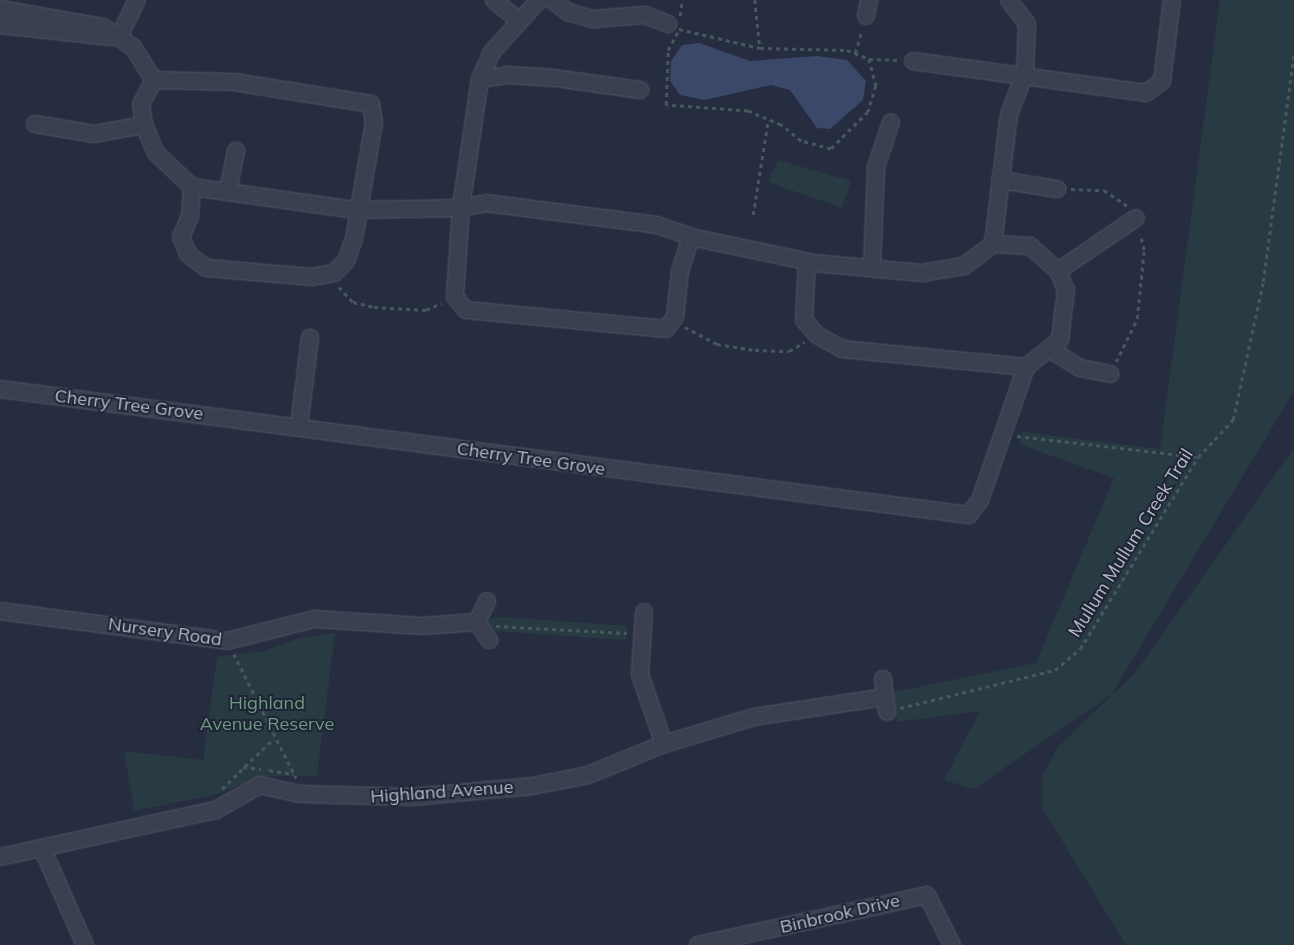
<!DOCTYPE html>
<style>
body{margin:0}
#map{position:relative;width:1294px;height:945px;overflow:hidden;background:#262d41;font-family:Mulish,sans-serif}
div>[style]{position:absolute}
.green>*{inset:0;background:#283b42}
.water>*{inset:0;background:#3c4869}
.path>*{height:2.5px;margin-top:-1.25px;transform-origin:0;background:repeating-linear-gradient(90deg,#46585e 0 4px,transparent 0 8px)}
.roads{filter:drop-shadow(0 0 1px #525868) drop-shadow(0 0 1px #525868)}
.minor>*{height:16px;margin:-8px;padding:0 8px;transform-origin:8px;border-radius:8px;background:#3a4050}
span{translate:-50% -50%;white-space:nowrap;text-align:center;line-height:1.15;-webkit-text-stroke:4px #1f2536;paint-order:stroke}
.street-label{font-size:18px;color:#b7bccb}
.park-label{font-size:18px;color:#6e9b7f}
</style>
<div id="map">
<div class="green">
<div style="clip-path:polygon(1220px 0,1294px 0,1294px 391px,1112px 694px,974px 789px,944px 780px,980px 711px,897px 722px,894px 692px,1036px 663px,1114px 478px,1019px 444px,1023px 432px,1160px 449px)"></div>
<div style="clip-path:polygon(778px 160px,851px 181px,842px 208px,768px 182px)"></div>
<div style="clip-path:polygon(1294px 448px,1294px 945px,1126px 945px,1042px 808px,1043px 774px,1058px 747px,1135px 673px)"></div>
<div style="clip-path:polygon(500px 617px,627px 626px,625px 640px,494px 631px,489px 619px)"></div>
<div style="clip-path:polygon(335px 633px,317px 776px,264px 776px,213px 795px,134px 811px,124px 751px,203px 760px,217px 657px,264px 651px,299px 638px)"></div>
</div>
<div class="water">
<div style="clip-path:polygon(699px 43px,750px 61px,817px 56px,847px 60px,866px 81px,863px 100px,830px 129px,817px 128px,790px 90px,771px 85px,705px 100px,680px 95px,670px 81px,671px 61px,682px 45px)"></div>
</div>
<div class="path">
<div style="left:755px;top:0;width:48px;rotate:84.1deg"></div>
<div style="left:680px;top:16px;width:16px;rotate:-83deg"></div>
<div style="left:679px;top:29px;width:83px;rotate:13.2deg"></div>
<div style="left:760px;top:48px;width:87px;rotate:1.3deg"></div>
<div style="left:847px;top:50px;width:24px;rotate:22deg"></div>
<div style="left:869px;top:59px;width:28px;rotate:75deg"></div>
<div style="left:876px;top:86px;width:27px;rotate:107deg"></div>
<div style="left:868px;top:112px;width:52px;rotate:135deg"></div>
<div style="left:831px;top:149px;width:31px;rotate:-165deg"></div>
<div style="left:801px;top:141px;width:26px;rotate:-141deg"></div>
<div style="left:781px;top:125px;width:36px;rotate:-157deg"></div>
<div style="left:748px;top:111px;width:82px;rotate:-175.8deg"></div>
<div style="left:666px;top:105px;width:55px;rotate:-87.9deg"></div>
<div style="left:668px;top:50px;width:24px;rotate:-62deg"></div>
<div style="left:855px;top:53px;width:24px;rotate:-73deg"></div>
<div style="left:869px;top:59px;width:29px;rotate:2deg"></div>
<div style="left:1071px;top:189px;width:33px;rotate:2deg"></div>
<div style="left:1104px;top:190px;width:29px;rotate:34deg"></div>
<div style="left:753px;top:215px;width:96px;rotate:-81deg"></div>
<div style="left:339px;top:287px;width:21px;rotate:47deg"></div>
<div style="left:353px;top:302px;width:22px;rotate:13deg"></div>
<div style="left:374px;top:307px;width:52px;rotate:3.3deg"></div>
<div style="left:426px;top:310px;width:17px;rotate:-24deg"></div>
<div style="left:685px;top:327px;width:36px;rotate:28deg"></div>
<div style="left:717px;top:344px;width:38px;rotate:9deg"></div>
<div style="left:755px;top:350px;width:34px;rotate:2deg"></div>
<div style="left:789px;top:351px;width:18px;rotate:-29deg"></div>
<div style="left:1116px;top:362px;width:48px;rotate:-64deg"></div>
<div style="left:1137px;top:319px;width:69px;rotate:-84.2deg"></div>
<div style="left:1144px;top:250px;width:16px;rotate:-104deg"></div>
<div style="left:1017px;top:436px;width:182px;rotate:6.6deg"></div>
<div style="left:496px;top:626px;width:131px;rotate:3.1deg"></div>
<div style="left:234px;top:654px;width:139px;rotate:63.4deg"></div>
<div style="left:900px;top:708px;width:160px;rotate:-13.8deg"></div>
<div style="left:1055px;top:670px;width:33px;rotate:-40deg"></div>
<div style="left:1080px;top:649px;width:225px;rotate:-58.4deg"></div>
<div style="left:1198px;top:457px;width:51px;rotate:-46.6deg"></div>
<div style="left:1233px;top:420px;width:141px;rotate:-77.7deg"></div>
<div style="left:1263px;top:282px;width:232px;rotate:-82.3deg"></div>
<div style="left:243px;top:767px;width:18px;rotate:6deg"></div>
<div style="left:269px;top:770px;width:25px;rotate:9deg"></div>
<div style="left:222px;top:789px;width:71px;rotate:-44.4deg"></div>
</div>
<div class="roads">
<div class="minor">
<div style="left:494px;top:0;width:33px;rotate:40deg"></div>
<div style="left:539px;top:0;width:70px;rotate:132.1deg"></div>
<div style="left:492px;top:52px;width:30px;rotate:114deg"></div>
<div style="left:480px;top:79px;width:130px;rotate:98.4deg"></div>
<div style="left:461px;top:208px;width:89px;rotate:93.9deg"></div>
<div style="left:455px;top:297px;width:17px;rotate:50deg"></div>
<div style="left:466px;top:310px;width:201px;rotate:5.4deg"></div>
<div style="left:666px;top:329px;width:15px;rotate:-53deg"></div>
<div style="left:675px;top:317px;width:46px;rotate:-83.8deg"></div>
<div style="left:680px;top:271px;width:36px;rotate:-72deg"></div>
<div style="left:552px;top:0;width:20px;rotate:37deg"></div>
<div style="left:568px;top:12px;width:26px;rotate:16deg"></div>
<div style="left:593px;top:19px;width:52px;rotate:-4.4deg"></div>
<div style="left:645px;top:15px;width:25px;rotate:21deg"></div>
<div style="left:0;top:9px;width:105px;rotate:9.9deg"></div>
<div style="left:103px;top:27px;width:36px;rotate:34deg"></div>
<div style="left:133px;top:47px;width:39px;rotate:58deg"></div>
<div style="left:154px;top:80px;width:27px;rotate:118deg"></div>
<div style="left:141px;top:104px;width:21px;rotate:82deg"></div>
<div style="left:144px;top:125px;width:30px;rotate:67deg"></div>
<div style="left:156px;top:153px;width:50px;rotate:43.4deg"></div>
<div style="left:192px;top:187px;width:166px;rotate:8deg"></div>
<div style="left:356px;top:210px;width:105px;rotate:-1.1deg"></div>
<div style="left:461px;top:208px;width:25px;rotate:-11deg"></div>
<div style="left:486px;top:203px;width:172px;rotate:7.3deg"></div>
<div style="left:657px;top:225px;width:36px;rotate:19deg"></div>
<div style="left:691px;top:237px;width:126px;rotate:11.9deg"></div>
<div style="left:814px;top:263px;width:108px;rotate:5.3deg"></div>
<div style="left:922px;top:273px;width:43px;rotate:-9.5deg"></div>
<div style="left:964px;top:266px;width:36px;rotate:-37deg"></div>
<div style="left:993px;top:244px;width:131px;rotate:-83deg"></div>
<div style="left:1009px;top:114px;width:43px;rotate:-68.2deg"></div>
<div style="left:1025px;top:74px;width:50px;rotate:-87.7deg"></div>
<div style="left:1027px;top:24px;width:30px;rotate:-127deg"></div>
<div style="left:866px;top:16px;width:16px;rotate:-79deg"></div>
<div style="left:0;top:25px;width:112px;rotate:6.2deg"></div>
<div style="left:119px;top:37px;width:41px;rotate:-64.1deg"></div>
<div style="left:913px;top:61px;width:235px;rotate:7.8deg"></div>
<div style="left:1146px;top:93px;width:20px;rotate:-37deg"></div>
<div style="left:1162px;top:81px;width:82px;rotate:-83deg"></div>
<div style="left:480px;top:79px;width:28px;rotate:-8deg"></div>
<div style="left:508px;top:75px;width:46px;rotate:3.7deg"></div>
<div style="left:554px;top:78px;width:87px;rotate:7.9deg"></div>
<div style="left:154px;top:80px;width:80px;rotate:1.4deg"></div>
<div style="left:234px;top:82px;width:139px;rotate:9.1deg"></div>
<div style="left:371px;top:104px;width:18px;rotate:81deg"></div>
<div style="left:374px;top:122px;width:119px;rotate:99.7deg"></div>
<div style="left:354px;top:239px;width:23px;rotate:110deg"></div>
<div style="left:346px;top:261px;width:17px;rotate:135deg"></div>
<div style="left:334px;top:273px;width:22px;rotate:170deg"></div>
<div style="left:312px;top:277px;width:106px;rotate:-175.1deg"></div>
<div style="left:206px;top:268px;width:23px;rotate:-142deg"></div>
<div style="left:188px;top:254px;width:18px;rotate:-112deg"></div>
<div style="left:181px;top:237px;width:23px;rotate:-67deg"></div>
<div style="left:190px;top:216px;width:29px;rotate:-86deg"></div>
<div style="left:35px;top:124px;width:60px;rotate:9.6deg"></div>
<div style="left:94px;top:134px;width:51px;rotate:-10.2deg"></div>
<div style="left:1000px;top:180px;width:58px;rotate:9deg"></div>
<div style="left:228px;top:191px;width:41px;rotate:-78.7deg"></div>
<div style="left:807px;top:262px;width:58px;rotate:93deg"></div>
<div style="left:804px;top:320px;width:20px;rotate:49deg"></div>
<div style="left:817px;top:335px;width:29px;rotate:29deg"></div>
<div style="left:842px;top:349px;width:185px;rotate:5.6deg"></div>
<div style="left:1026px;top:367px;width:43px;rotate:-38.5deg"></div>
<div style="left:1060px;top:340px;width:50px;rotate:-83.2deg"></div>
<div style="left:1066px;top:290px;width:21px;rotate:-113deg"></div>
<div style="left:1058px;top:271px;width:38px;rotate:-138deg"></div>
<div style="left:1030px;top:246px;width:37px;rotate:-177deg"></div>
<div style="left:872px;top:268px;width:101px;rotate:-87.7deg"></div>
<div style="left:876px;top:167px;width:47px;rotate:-71.6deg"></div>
<div style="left:1058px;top:271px;width:94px;rotate:-34.2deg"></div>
<div style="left:1051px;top:350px;width:34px;rotate:32deg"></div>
<div style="left:1080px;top:368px;width:31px;rotate:11deg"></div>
<div style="left:0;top:389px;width:977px;rotate:7.41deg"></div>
<div style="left:969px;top:515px;width:19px;rotate:-54deg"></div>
<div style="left:980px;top:500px;width:141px;rotate:-70.9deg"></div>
<div style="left:299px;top:426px;width:89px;rotate:-82.9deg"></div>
<div style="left:487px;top:601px;width:23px;rotate:115deg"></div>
<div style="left:477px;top:622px;width:22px;rotate:56deg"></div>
<div style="left:0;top:611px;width:229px;rotate:7.5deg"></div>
<div style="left:227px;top:641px;width:90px;rotate:-14.2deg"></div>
<div style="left:314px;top:619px;width:109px;rotate:3.7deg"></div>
<div style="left:423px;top:626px;width:54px;rotate:-4.2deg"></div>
<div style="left:644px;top:612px;width:63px;rotate:93.6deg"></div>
<div style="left:640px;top:675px;width:73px;rotate:70.8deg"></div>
<div style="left:883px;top:679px;width:33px;rotate:83deg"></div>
<div style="left:42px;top:848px;width:106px;rotate:66.1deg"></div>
<div style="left:0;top:857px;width:221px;rotate:-12.3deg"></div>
<div style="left:216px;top:810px;width:51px;rotate:-29.6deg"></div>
<div style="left:260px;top:785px;width:41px;rotate:12.7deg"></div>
<div style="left:300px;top:794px;width:112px;rotate:1.5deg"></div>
<div style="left:412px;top:797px;width:121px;rotate:-5.2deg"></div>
<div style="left:532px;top:786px;width:57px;rotate:-11.1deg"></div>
<div style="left:588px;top:775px;width:82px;rotate:-22.2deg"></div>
<div style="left:664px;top:744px;width:94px;rotate:-16.7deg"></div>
<div style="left:754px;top:717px;width:132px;rotate:-8.7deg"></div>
<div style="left:698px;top:945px;width:234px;rotate:-12.3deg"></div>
<div style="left:927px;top:895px;width:56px;rotate:63.4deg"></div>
</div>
</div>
<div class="street-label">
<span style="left:129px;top:405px;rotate:7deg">Cherry Tree Grove</span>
<span style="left:531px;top:459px;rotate:8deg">Cherry Tree Grove</span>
<span style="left:1131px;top:543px;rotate:-58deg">Mullum Mullum Creek Trail</span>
<span style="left:165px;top:632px;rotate:8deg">Nursery Road</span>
<span style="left:442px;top:792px;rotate:-4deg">Highland Avenue</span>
<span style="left:840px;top:914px;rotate:-13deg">Binbrook Drive</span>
</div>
<div class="park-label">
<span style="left:267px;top:714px">Highland<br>Avenue Reserve</span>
</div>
</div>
